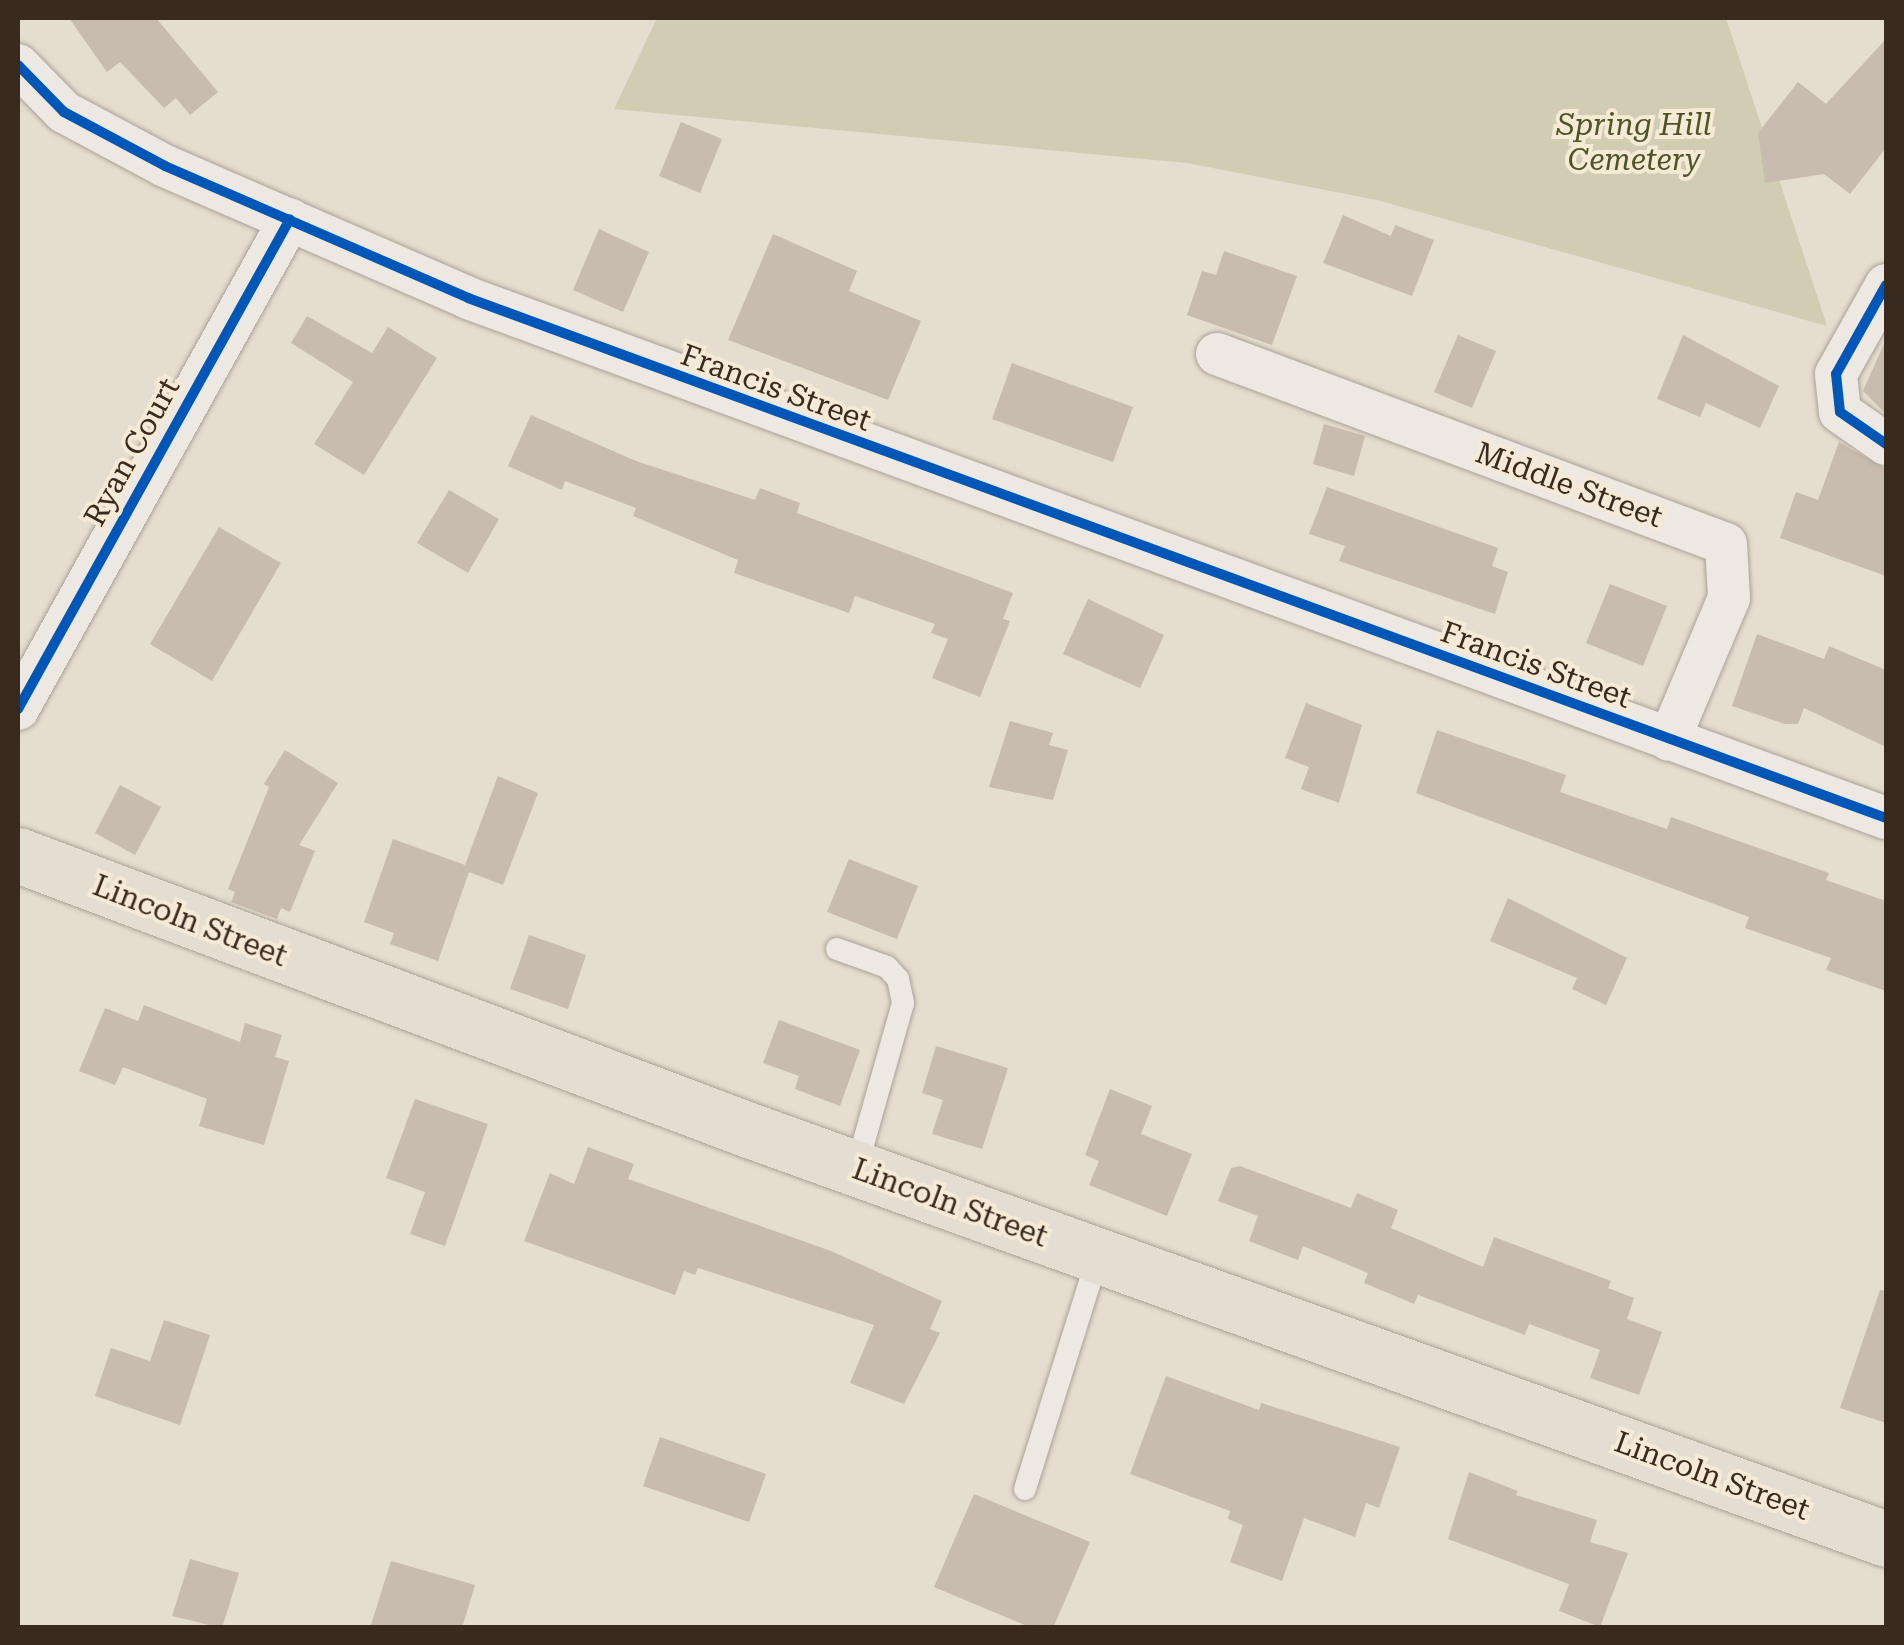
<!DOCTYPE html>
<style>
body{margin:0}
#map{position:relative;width:1904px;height:1645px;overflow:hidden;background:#e5ddcf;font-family:"Roboto Serif",serif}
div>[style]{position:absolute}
.cemetery>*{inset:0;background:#d0cdb2}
.building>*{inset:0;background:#c8bbb0}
.roads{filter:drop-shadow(0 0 2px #aaa298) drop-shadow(0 0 2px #aaa298)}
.lane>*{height:22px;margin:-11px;padding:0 11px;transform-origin:11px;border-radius:11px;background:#ede8e1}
.street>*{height:42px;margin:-21px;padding:0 21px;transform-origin:21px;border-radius:21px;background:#ede8e1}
.primary>*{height:55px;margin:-27.5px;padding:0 27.5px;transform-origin:27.5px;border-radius:27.5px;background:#e4ddd2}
.cycleway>*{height:10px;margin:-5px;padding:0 5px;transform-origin:5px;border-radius:5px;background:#0057b8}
span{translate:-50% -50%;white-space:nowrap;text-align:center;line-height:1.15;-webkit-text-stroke:8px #f5ead6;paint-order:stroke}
.park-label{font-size:30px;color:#4d5527;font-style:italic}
.street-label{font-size:30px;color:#392a20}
.frame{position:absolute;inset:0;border:20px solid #392a20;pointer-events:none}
</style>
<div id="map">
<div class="cemetery">
<div style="clip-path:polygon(657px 18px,1726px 18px,1827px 326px,1377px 200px,1187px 163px,614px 109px)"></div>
</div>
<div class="building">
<div style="clip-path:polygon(69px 18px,156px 18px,218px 92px,190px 115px,176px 98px,164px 108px,120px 62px,107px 72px)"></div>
<div style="clip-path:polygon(1886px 39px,1886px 148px,1850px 194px,1824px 174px,1765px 183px,1758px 133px,1798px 82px,1826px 104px)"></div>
<div style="clip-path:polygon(681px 122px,722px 139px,700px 193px,659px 176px)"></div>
<div style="clip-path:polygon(1343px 215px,1391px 236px,1395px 225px,1434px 240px,1412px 296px,1323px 263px)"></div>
<div style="clip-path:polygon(599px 229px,649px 252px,623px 312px,573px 290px)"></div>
<div style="clip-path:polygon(773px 234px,857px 271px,849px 291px,921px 321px,888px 400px,728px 340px)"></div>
<div style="clip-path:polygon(1224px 251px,1297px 276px,1272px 345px,1187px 315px,1202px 271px,1216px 275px)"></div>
<div style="clip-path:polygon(307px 316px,372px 353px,388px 327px,437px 358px,364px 475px,314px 444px,353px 382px,291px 343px)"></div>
<div style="clip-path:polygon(1458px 335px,1496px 351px,1472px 408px,1434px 392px)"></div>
<div style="clip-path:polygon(1683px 335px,1779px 386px,1760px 428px,1706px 403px,1700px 417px,1657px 399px)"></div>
<div style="clip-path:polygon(1886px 339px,1886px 414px,1863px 391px)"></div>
<div style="clip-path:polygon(1012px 363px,1133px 407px,1113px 462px,992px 419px)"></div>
<div style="clip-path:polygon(531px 415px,636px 461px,755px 500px,760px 488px,800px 503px,797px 513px,1013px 593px,1003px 619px,1010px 621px,980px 697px,932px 678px,948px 639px,931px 633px,935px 624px,855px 596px,849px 613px,734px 573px,738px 560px,633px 516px,636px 508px,565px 481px,562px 490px,508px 466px)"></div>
<div style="clip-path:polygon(1324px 424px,1365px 436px,1354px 476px,1313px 464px)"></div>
<div style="clip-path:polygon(1839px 442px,1886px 469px,1886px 576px,1780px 538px,1796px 492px,1818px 500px)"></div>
<div style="clip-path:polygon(1327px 487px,1498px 548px,1492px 566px,1508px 572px,1495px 614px,1339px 561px,1345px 546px,1309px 534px)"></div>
<div style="clip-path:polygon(449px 490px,499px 519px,468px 573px,417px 543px)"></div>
<div style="clip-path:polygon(219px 527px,281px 563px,212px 681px,150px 644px)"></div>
<div style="clip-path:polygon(1610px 584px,1667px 606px,1643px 666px,1586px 643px)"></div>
<div style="clip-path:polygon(1088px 599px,1164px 635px,1140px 688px,1063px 654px)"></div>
<div style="clip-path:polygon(1757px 634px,1824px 659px,1829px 646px,1886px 670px,1886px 747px,1804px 708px,1798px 724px,1785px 724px,1732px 706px)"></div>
<div style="clip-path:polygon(1306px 703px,1362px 725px,1339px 803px,1301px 789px,1309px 767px,1285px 758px)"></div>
<div style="clip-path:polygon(1010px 721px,1053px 733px,1049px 745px,1068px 750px,1053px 800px,989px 787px)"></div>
<div style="clip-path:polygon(1437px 730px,1566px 775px,1560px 792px,1667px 829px,1671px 817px,1829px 873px,1826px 880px,1886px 901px,1886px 991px,1826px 970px,1831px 958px,1745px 928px,1749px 917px,1416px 793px)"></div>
<div style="clip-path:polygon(285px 750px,338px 783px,299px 845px,315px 851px,290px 912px,281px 908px,277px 919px,231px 902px,235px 892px,228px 889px,269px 787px,264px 784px)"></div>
<div style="clip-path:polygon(498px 776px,538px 793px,503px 885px,469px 872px,438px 961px,390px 944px,394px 933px,364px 922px,393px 839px,465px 865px)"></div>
<div style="clip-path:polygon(120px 785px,161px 807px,135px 855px,95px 833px)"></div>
<div style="clip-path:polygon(849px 859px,918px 886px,897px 939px,827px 912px)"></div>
<div style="clip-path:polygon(1508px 898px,1627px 958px,1606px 1005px,1572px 989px,1577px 978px,1490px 941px)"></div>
<div style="clip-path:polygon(529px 935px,586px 955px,568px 1009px,510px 989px)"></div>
<div style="clip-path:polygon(144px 1005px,240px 1042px,245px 1023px,282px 1035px,275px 1057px,289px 1061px,264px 1145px,199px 1126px,207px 1099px,123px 1067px,115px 1085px,79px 1071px,105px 1008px,138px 1021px)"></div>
<div style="clip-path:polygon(779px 1020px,860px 1050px,840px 1106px,795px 1089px,799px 1076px,763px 1063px)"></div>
<div style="clip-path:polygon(936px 1046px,1008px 1068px,982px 1149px,932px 1134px,943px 1100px,922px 1093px)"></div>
<div style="clip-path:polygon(1110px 1089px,1152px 1106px,1141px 1134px,1192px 1154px,1167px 1216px,1089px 1185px,1099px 1161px,1085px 1155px)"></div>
<div style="clip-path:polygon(415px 1099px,488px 1124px,445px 1246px,410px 1234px,425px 1192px,386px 1178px)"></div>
<div style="clip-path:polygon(588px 1147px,634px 1164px,628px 1179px,831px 1251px,942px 1301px,930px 1329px,940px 1333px,904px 1404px,850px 1383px,874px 1325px,698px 1268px,695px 1275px,684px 1271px,675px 1295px,524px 1241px,550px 1173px,574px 1184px)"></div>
<div style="clip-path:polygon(1240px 1166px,1351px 1208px,1357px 1193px,1398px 1210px,1391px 1228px,1483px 1267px,1494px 1237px,1611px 1281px,1608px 1288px,1634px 1298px,1627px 1319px,1662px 1332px,1639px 1395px,1590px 1378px,1600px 1350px,1529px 1324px,1525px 1335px,1418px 1295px,1414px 1304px,1364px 1283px,1368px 1273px,1303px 1246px,1298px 1260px,1249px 1241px,1258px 1216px,1218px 1201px,1231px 1168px)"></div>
<div style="clip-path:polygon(1880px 1290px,1886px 1291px,1886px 1423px,1840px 1408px)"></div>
<div style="clip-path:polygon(164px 1320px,210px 1335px,180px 1425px,95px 1396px,111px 1348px,150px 1361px)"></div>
<div style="clip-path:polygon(1166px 1376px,1259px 1410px,1261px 1403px,1400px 1447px,1379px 1508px,1366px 1503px,1355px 1537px,1304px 1518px,1282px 1581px,1230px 1562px,1243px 1525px,1228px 1519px,1230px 1511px,1130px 1474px)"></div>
<div style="clip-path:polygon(660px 1437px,766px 1474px,749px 1522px,643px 1486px)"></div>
<div style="clip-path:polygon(1469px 1472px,1518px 1491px,1516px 1495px,1597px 1520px,1590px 1542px,1628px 1553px,1600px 1627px,1559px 1611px,1569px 1584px,1448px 1539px)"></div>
<div style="clip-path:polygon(974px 1494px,1090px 1542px,1053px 1628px,1032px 1628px,934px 1587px)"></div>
<div style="clip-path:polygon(190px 1559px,239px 1573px,222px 1628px,172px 1616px)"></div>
<div style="clip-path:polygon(391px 1561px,475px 1585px,462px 1628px,370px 1628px)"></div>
</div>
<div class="roads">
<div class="lane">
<div style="left:837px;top:949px;width:53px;rotate:19.8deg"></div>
<div style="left:887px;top:967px;width:16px;rotate:47deg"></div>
<div style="left:898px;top:979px;width:25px;rotate:78deg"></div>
<div style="left:903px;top:1003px;width:173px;rotate:105.8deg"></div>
<div style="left:1025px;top:1489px;width:244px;rotate:-72.6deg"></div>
</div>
<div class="street">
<div style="left:18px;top:65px;width:66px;rotate:45.6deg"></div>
<div style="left:64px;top:112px;width:115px;rotate:28.1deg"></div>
<div style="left:165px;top:166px;width:331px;rotate:23.5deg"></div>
<div style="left:468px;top:298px;width:1510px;rotate:20.14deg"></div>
<div style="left:1886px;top:285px;width:102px;rotate:119.3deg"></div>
<div style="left:1836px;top:374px;width:38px;rotate:84deg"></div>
<div style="left:1840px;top:412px;width:56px;rotate:34.8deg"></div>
<div style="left:1217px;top:354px;width:543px;rotate:20.47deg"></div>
<div style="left:1726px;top:544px;width:54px;rotate:86.8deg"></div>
<div style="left:1729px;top:598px;width:154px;rotate:112.9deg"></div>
<div style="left:18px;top:709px;width:560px;rotate:-60.97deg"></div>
</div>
<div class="primary">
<div style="left:18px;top:855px;width:781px;rotate:20.62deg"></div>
<div style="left:749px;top:1130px;width:1208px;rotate:19.78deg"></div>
</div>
</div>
<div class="cycleway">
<div style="left:18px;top:65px;width:66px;rotate:45.6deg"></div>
<div style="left:64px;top:112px;width:115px;rotate:28.1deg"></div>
<div style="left:165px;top:166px;width:331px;rotate:23.5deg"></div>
<div style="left:468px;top:298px;width:1510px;rotate:20.14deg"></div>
<div style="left:1886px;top:285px;width:102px;rotate:119.3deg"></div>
<div style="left:1836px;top:374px;width:38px;rotate:84deg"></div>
<div style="left:1840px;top:412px;width:56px;rotate:34.8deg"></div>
<div style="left:18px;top:709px;width:560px;rotate:-60.97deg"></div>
</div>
<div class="park-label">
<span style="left:1634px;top:142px">Spring Hill<br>Cemetery</span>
</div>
<div class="street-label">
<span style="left:776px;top:388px;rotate:20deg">Francis Street</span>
<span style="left:132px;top:452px;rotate:-61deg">Ryan Court</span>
<span style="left:1569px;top:485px;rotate:20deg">Middle Street</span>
<span style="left:1536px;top:665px;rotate:20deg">Francis Street</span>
<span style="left:190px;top:921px;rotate:21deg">Lincoln Street</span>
<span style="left:950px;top:1203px;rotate:20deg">Lincoln Street</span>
<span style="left:1712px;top:1476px;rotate:20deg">Lincoln Street</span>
</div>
<div class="frame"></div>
</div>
